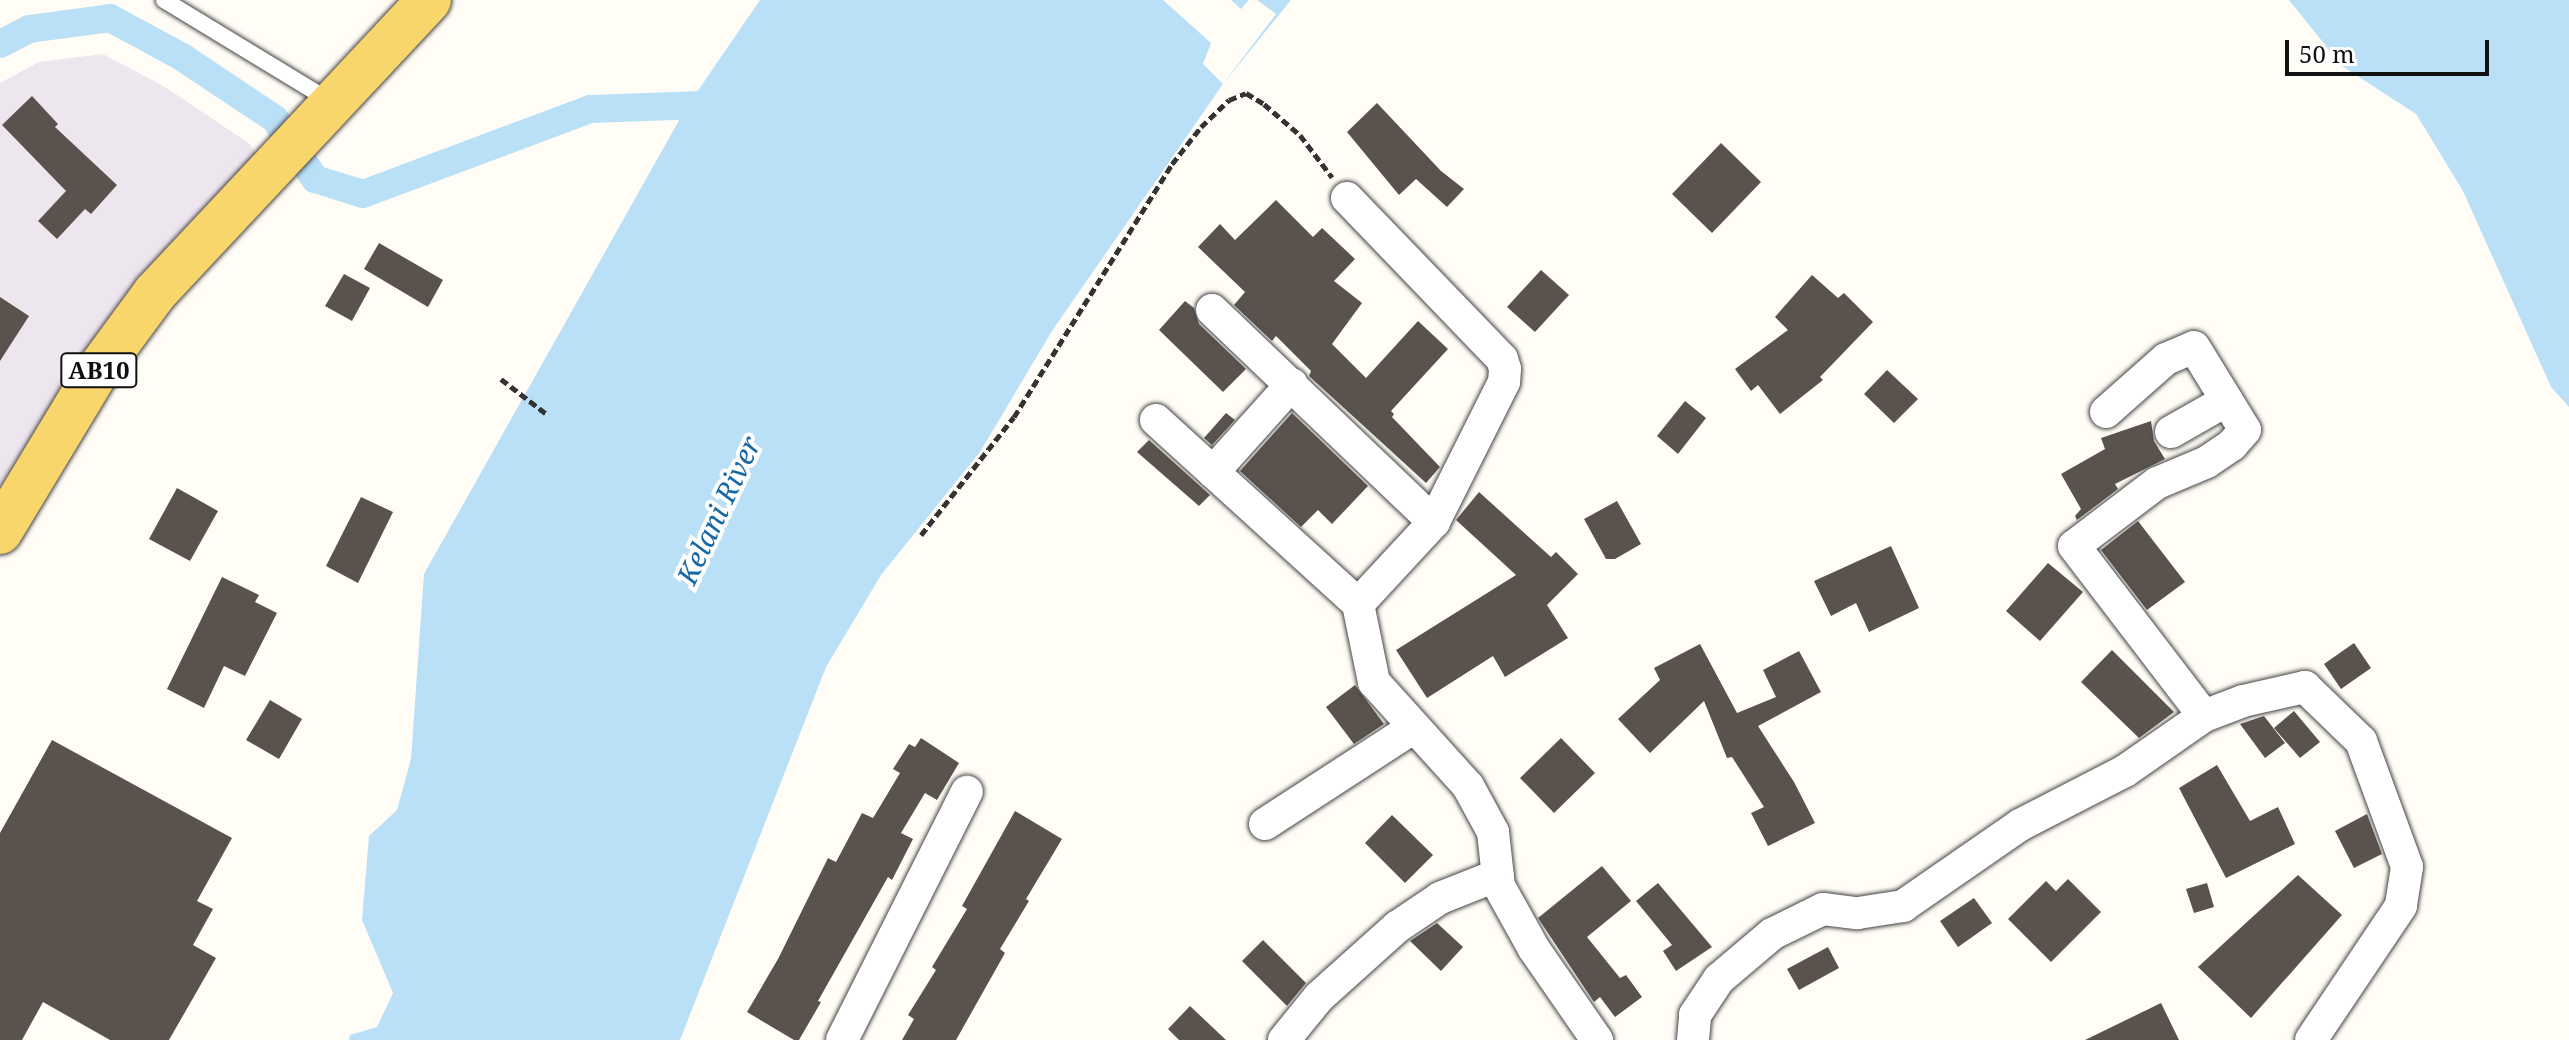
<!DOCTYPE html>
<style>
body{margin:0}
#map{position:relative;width:2569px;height:1040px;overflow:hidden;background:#fffdf5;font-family:"Noto Serif",serif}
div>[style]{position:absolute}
.industrial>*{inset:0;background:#eee6ef}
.water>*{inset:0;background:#b9e0f7}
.pier>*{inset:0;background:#fffdf5}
.canal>*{height:28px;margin:-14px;padding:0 14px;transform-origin:14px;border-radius:14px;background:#b9e0f7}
.building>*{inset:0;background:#5a524d}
.path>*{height:5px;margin-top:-2.5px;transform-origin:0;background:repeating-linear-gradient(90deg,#333 0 8px,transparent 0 12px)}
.roads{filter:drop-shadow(0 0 2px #444) drop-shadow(0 0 2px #444)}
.service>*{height:16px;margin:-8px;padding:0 8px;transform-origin:8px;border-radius:8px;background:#fff}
.minor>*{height:32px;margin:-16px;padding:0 16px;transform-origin:16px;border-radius:16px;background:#fff}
.primary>*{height:44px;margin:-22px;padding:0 22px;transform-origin:22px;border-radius:22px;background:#f9d66b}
span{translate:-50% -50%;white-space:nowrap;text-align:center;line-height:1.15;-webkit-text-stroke:8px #fff;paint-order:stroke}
.shield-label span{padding:2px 6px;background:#fff;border:2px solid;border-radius:6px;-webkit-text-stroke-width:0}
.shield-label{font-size:24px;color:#111;font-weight:700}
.water-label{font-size:28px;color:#1768a6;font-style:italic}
.scale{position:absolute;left:2285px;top:40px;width:204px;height:36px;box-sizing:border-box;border:4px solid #111;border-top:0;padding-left:10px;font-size:24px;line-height:28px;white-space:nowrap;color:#111;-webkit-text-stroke:6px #fff;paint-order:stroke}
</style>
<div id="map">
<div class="industrial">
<div style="clip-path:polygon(103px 54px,165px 87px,250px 144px,256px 154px,137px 278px,78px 361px,0 487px,0 83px,39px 62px)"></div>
</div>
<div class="water">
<div style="clip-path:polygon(760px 0,1291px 0,1223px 84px,1052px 331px,980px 452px,881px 575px,826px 667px,680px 1040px,349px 1040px,350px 1035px,377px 1027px,393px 993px,362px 920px,369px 836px,397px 810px,411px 759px,424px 574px,686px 108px)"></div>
<div style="clip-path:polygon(2289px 0,2569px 0,2569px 407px,2551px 387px,2463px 191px,2416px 114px,2342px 66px)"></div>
</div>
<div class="pier">
<div style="clip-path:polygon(1163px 0,1231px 0,1241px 9px,1249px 0,1257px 0,1276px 14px,1223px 84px,1203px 64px,1211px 43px)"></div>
</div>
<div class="canal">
<div style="left:0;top:44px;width:33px;rotate:-27deg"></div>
<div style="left:29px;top:29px;width:82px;rotate:-7.7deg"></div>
<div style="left:110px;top:18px;width:82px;rotate:28.4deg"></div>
<div style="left:182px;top:57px;width:112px;rotate:33.7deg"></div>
<div style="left:275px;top:119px;width:72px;rotate:56.3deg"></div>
<div style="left:315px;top:179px;width:50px;rotate:17.4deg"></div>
<div style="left:363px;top:194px;width:242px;rotate:-20.5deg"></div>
<div style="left:590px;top:109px;width:111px;rotate:-2.1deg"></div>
<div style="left:701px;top:105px;width:23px;rotate:18deg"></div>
</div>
<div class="building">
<div style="clip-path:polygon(32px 96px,58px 124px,55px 127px,117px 185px,91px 214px,85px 209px,57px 239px,38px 221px,66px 191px,2px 125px)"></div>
<div style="clip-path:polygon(1377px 103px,1441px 171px,1464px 189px,1447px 207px,1416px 179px,1399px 195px,1347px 132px)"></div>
<div style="clip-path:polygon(1721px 143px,1761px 182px,1712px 233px,1672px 194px)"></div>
<div style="clip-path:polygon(1276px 200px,1313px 237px,1322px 228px,1355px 259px,1334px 281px,1362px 303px,1332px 344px,1366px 378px,1418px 321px,1448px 349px,1391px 411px,1394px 414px,1392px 417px,1440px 467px,1426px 483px,1309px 376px,1311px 371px,1276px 336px,1272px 341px,1234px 305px,1245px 292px,1198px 247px,1220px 224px,1235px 240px)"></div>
<div style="clip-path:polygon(379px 243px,443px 280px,428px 307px,364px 269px)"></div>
<div style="clip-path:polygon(1541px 270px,1569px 295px,1535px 332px,1507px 307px)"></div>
<div style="clip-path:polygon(344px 274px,370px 288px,352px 321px,325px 306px)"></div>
<div style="clip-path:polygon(1812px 275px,1838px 298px,1844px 293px,1873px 322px,1820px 377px,1823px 380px,1780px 414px,1758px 385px,1751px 391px,1735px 369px,1788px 330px,1775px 317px)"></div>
<div style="clip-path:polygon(0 297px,29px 316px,0 361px)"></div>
<div style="clip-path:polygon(1185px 301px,1194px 308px,1199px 324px,1246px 369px,1223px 392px,1159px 330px)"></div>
<div style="clip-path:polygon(1887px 370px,1918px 399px,1894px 423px,1864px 394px)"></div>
<div style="clip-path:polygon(1685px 401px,1706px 418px,1678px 454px,1657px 436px)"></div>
<div style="clip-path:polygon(1226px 413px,1235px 420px,1212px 445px,1204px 438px)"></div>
<div style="clip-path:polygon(1292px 413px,1368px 486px,1332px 524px,1318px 510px,1301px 527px,1240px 471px)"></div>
<div style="clip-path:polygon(2151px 421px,2154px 441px,2165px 459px,2115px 484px,2118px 489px,2077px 520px,2075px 516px,2081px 509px,2061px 474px,2105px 449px,2101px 438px)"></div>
<div style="clip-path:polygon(1149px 440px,1210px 495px,1199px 506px,1137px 452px)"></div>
<div style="clip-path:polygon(177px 488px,218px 511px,190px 561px,149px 539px)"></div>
<div style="clip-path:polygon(1479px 492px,1551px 557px,1556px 552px,1578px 574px,1547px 605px,1568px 638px,1505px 677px,1493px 656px,1427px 698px,1396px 650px,1516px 575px,1456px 520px)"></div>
<div style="clip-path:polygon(361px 497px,393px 512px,358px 583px,326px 566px)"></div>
<div style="clip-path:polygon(1617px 501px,1641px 544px,1615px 559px,1606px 559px,1584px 519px)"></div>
<div style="clip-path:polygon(2138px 521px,2185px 582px,2147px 610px,2101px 550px)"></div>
<div style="clip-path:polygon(1891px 546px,1919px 608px,1869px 632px,1856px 603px,1831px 616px,1814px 581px)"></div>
<div style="clip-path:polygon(2048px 563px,2083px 592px,2040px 641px,2006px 611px)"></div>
<div style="clip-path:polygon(222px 577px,259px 595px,255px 602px,277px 613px,245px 676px,224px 666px,204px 708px,167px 689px)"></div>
<div style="clip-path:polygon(2354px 643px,2371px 668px,2341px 689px,2324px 664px)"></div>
<div style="clip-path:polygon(1700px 644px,1737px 713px,1776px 697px,1763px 670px,1799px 651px,1821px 692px,1758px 726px,1794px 782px,1815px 823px,1768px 846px,1751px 813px,1764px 807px,1732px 757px,1727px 758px,1704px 701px,1650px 753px,1618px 719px,1660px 680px,1654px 668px)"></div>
<div style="clip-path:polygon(2112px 650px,2174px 712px,2139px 738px,2081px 682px)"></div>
<div style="clip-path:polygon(1355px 685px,1384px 724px,1354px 744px,1326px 707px)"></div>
<div style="clip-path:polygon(270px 700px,302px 719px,279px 759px,246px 740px)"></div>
<div style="clip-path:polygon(2294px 711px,2320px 742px,2300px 758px,2274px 728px)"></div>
<div style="clip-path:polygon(2264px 716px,2285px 743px,2265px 758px,2240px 724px)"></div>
<div style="clip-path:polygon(921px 738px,959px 763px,937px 800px,925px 793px,901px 833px,913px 839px,892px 880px,888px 877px,818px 1001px,821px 1002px,799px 1040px,794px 1040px,747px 1012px,778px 959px,828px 858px,836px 862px,862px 813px,873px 818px,900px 773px,893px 769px,909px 744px,915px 747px)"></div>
<div style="clip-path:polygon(1561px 738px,1595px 773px,1554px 813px,1520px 778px)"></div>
<div style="clip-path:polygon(52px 740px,232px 838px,197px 901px,213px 909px,193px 945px,216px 958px,169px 1040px,110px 1040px,43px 1002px,22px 1040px,0 1040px,0 833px)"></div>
<div style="clip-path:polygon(2217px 765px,2250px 821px,2278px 807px,2295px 844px,2226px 878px,2179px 788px)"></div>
<div style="clip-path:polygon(1015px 811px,1062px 839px,1026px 899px,1029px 901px,1000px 949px,1005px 953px,956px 1040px,902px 1040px,914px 1019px,908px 1015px,936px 970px,932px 967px,967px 909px,962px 906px)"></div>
<div style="clip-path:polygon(2367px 814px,2382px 854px,2354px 868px,2335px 831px)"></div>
<div style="clip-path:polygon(1392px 815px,1433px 855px,1405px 883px,1365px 843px)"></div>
<div style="clip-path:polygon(1602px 866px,1631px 901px,1587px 937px,1620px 978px,1626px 975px,1642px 997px,1615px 1017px,1600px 997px,1594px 1002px,1538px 918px)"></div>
<div style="clip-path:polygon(2298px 875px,2342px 915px,2251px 1018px,2198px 967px)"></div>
<div style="clip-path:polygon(2068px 879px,2101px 912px,2051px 962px,2008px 919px,2046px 881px,2056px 891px)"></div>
<div style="clip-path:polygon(1658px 883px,1712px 947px,1676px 971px,1663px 951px,1672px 945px,1636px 901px)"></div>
<div style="clip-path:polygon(2207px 883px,2214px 907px,2194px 913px,2186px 889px)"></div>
<div style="clip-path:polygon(1974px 898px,1992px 923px,1958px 947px,1940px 921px)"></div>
<div style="clip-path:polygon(1437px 923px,1463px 947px,1441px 971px,1410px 941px)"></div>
<div style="clip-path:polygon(1263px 940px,1306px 983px,1287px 1006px,1242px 961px)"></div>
<div style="clip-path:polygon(1828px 947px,1839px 968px,1799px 990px,1787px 969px)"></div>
<div style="clip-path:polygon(2161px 1003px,2179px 1040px,2085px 1040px)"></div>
<div style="clip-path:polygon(1190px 1006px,1226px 1040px,1179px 1040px,1168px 1029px)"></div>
</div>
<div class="path">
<div style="left:501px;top:379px;width:59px;rotate:37.5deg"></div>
<div style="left:921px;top:535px;width:150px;rotate:-51.8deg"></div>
<div style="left:1014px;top:417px;width:298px;rotate:-58deg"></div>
<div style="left:1172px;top:164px;width:47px;rotate:-51.9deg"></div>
<div style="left:1201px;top:127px;width:39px;rotate:-44deg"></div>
<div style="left:1229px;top:100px;width:18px;rotate:-22deg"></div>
<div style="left:1246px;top:93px;width:21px;rotate:31deg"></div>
<div style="left:1264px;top:104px;width:48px;rotate:40.7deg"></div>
<div style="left:1300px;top:135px;width:53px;rotate:52.7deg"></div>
</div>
<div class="roads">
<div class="service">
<div style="left:164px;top:0;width:197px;rotate:31.3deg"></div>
</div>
<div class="minor">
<div style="left:1347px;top:198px;width:223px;rotate:46.1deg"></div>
<div style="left:1502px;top:359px;width:10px;rotate:73deg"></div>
<div style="left:1505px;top:369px;width:13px;rotate:94deg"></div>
<div style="left:1504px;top:382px;width:157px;rotate:116.6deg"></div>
<div style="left:1434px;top:522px;width:112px;rotate:132.8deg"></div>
<div style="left:1212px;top:310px;width:307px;rotate:43.7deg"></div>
<div style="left:2106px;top:412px;width:80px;rotate:-41.5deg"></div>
<div style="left:2166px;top:359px;width:30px;rotate:-23deg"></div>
<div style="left:2194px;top:347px;width:97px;rotate:58.4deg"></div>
<div style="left:2245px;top:430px;width:20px;rotate:131deg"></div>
<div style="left:2232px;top:445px;width:30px;rotate:146deg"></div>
<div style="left:2207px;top:462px;width:54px;rotate:157.2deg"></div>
<div style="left:2157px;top:483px;width:104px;rotate:142.8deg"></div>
<div style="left:2074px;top:546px;width:214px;rotate:52.6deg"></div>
<div style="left:1156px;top:420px;width:273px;rotate:42.3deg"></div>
<div style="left:1358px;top:604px;width:80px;rotate:78.4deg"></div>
<div style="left:1374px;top:682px;width:140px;rotate:47.9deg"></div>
<div style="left:1468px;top:786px;width:52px;rotate:61.5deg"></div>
<div style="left:1493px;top:832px;width:54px;rotate:83.7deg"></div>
<div style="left:1499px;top:886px;width:72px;rotate:60.9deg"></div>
<div style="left:1534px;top:949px;width:111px;rotate:55.3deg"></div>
<div style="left:2171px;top:432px;width:64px;rotate:-29.7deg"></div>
<div style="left:1213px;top:472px;width:118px;rotate:-48.1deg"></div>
<div style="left:1265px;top:824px;width:176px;rotate:-33deg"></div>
<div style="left:842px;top:1040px;width:278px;rotate:-63.3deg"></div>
<div style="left:1284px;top:1040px;width:55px;rotate:-50.9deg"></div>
<div style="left:1319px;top:997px;width:105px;rotate:-41.9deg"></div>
<div style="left:1397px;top:927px;width:52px;rotate:-34deg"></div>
<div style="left:1440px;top:898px;width:62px;rotate:-21.6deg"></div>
<div style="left:1693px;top:1040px;width:25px;rotate:-85deg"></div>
<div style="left:1695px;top:1015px;width:43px;rotate:-56.3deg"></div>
<div style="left:1719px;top:979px;width:70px;rotate:-40.3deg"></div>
<div style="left:1772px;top:934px;width:57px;rotate:-26.1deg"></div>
<div style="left:1823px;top:909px;width:35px;rotate:7deg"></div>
<div style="left:1858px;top:913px;width:46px;rotate:-8.8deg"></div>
<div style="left:1903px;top:906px;width:142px;rotate:-34.7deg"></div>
<div style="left:2020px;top:825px;width:118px;rotate:-27.2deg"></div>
<div style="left:2125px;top:771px;width:96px;rotate:-34.8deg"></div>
<div style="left:2204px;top:716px;width:42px;rotate:-21deg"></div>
<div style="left:2243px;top:701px;width:64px;rotate:-12.7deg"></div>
<div style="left:2305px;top:687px;width:78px;rotate:44deg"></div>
<div style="left:2361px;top:741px;width:134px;rotate:69.9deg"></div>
<div style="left:2407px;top:867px;width:39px;rotate:99deg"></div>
<div style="left:2401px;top:906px;width:161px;rotate:123.9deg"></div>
</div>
<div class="primary">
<div style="left:0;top:532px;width:186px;rotate:-58.9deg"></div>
<div style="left:96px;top:373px;width:99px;rotate:-53.6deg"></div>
<div style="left:155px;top:293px;width:401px;rotate:-46.9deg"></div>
</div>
</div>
<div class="shield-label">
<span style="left:99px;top:370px">AB10</span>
</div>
<div class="water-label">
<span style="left:718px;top:510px;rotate:-65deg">Kelani River</span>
</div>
<div class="scale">50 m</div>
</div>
